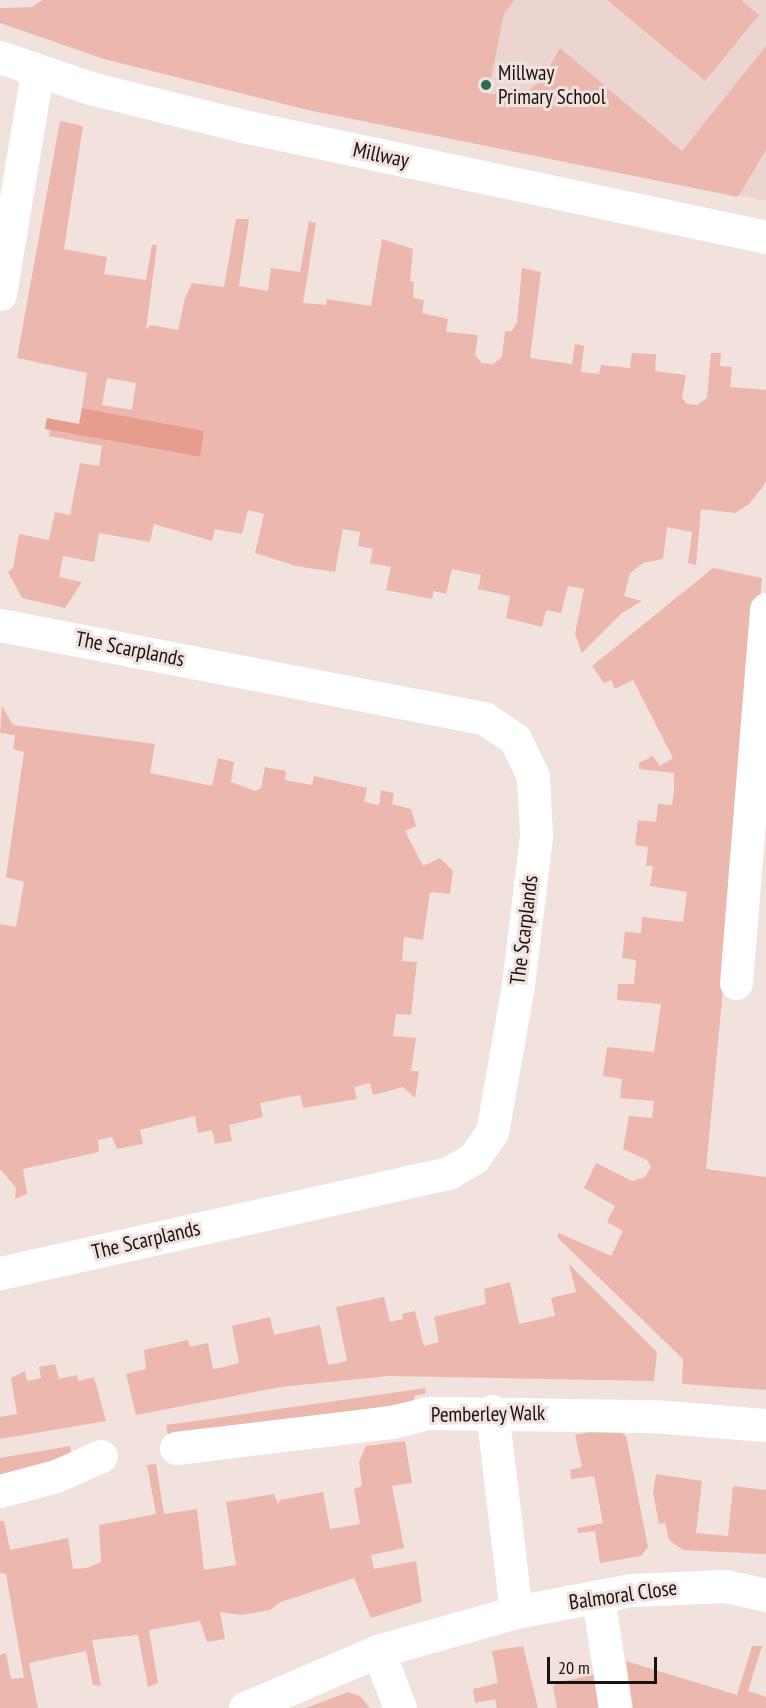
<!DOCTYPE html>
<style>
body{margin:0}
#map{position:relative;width:766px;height:1708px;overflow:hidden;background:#f1e2de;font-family:"PT Sans Narrow",sans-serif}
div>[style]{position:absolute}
.built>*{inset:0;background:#ecd5d0}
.green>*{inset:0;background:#ecb7ac}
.forest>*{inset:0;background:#e69d8e}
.minor>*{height:33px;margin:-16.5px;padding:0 16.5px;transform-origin:16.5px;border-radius:16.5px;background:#fff}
.dots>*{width:16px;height:16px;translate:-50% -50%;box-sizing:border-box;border:3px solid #f1e2de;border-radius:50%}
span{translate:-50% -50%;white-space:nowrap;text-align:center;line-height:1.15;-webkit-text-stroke:6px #f1e2de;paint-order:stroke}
.poi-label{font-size:21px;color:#181312}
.left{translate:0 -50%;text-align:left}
.street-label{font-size:21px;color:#181312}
.scale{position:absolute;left:547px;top:1657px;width:110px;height:27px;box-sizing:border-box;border:3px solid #181312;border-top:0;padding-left:8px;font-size:18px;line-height:21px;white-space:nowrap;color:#181312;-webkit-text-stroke:4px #f1e2de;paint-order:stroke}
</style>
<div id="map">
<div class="built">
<div style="clip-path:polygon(97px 0,766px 0,766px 201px,308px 110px,104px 59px)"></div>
</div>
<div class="green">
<div style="clip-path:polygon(43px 0,515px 0,504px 13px,488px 94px,524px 94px,542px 80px,560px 48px,682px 151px,766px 46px,766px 150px,738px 197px,308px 110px,104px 59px,0 23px,0 8px,32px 7px)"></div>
<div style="clip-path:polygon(607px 0,741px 0,759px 15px,705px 81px)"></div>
<div style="clip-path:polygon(evenodd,60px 121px,83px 126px,64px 249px,107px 257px,104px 274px,146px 280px,152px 245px,157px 245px,146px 329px,151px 325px,178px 330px,185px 298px,192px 283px,224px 287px,236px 219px,249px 219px,239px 286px,268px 291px,271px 268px,300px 272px,309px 221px,316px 223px,303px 303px,326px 305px,327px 299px,371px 306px,382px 239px,413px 249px,410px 281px,414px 282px,413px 298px,424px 300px,422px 313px,448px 319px,446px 332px,478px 335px,475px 355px,482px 363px,493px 364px,502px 357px,505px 331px,512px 331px,517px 322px,522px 268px,541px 272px,530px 358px,572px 364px,575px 344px,584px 346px,581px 372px,599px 374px,601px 365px,630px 368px,632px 353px,656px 354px,655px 371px,686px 375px,682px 398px,687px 404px,697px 405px,707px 398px,711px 353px,721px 353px,720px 366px,732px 367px,730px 387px,766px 390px,766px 481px,762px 488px,749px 504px,735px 513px,701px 509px,696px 565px,688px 563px,692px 532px,667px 527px,663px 559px,643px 563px,630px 573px,624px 596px,642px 601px,622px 613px,582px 653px,575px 634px,584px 589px,568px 586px,561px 613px,546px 610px,542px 627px,506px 618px,510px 596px,478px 589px,481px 575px,452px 569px,446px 594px,434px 591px,432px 599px,386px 590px,391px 567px,370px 563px,373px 549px,358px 546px,360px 532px,343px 529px,335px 572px,296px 566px,255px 553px,264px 514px,248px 510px,242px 534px,215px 529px,212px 541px,154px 524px,150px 542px,99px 533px,94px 562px,63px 556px,59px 577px,82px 582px,65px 608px,22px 598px,8px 572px,13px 568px,19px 534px,49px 540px,55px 512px,70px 515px,80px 463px,99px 466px,102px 446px,49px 436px,50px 430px,199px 457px,203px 431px,82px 408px,87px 373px,17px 358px,60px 121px,107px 378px,136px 383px,132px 410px,102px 405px,107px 378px)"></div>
<div style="clip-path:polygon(713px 568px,762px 578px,706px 1169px,766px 1177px,766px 1390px,682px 1384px,683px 1359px,557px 1237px,559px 1233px,611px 1256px,623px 1231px,607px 1222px,615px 1206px,584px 1188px,596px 1163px,632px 1181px,645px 1177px,651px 1167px,647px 1160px,623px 1149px,629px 1116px,652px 1118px,654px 1101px,620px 1098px,622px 1079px,603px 1076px,607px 1047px,654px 1052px,661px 1004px,617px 1000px,618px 984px,634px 984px,636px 960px,622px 958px,625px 932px,641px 933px,642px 917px,683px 922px,687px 892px,650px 886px,653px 866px,646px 866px,648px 847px,635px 845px,638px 820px,656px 822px,658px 804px,672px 805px,674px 791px,674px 773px,639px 769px,639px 763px,653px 756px,660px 766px,673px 758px,633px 680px,615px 689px,611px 680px,604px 683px,592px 666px)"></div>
<div style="clip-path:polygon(2px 706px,13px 725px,155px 744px,150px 773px,212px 786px,218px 758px,234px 762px,231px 782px,255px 791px,261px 788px,265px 767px,286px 771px,285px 780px,312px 785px,314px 776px,367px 788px,364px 802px,379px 805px,381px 790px,394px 793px,392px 804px,411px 809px,416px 826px,405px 831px,423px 866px,440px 858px,453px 871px,450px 894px,430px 892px,423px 940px,404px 937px,402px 961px,417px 962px,411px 1015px,396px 1014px,393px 1036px,416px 1038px,411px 1071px,419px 1071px,415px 1098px,403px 1087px,373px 1095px,370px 1083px,354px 1087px,357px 1099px,303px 1108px,300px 1095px,260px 1103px,263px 1117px,229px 1125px,232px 1141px,215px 1144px,212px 1130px,198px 1133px,195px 1116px,162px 1124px,140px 1130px,143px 1144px,117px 1149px,112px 1137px,98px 1140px,99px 1152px,23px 1169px,27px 1194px,15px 1199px,16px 1188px,0 1169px,0 924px,16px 927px,24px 882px,6px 877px,24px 752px,13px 749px,15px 735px,0 733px)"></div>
<div style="clip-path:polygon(569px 1264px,657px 1352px,654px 1381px,389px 1376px,280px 1387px,136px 1415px,126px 1374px,146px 1369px,144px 1350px,188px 1340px,190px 1347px,208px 1343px,213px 1369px,224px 1367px,239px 1363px,232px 1326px,270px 1317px,274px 1335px,320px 1325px,328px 1365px,347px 1361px,336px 1307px,384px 1297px,390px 1322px,403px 1319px,402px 1314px,415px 1311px,424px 1346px,439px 1342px,434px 1317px,486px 1304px,484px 1289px,510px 1282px,519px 1324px,555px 1316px,551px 1298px,576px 1292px)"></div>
<div style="clip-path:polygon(55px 1364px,59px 1379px,77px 1375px,78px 1381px,94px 1377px,106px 1421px,0 1439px,0 1417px,17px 1414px,11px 1378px,25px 1371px,27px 1381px,41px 1378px,39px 1367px)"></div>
<div style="clip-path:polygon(426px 1388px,425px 1394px,414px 1396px,414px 1402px,217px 1431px,168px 1434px,166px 1425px)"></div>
<div style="clip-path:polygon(614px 1427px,626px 1436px,648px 1547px,641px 1556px,600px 1563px,595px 1531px,578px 1533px,577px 1528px,603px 1523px,594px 1476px,571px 1479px,570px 1470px,582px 1467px,575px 1435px)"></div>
<div style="clip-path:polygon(405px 1441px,412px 1483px,392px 1486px,404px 1548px,371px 1555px,374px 1569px,416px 1561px,422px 1602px,371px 1618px,354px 1578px,281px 1602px,270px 1610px,241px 1615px,220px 1612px,225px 1639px,207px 1642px,200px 1621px,149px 1630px,158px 1683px,148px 1687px,138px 1635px,92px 1640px,101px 1686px,93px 1685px,86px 1651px,29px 1663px,38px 1708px,0 1708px,0 1655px,6px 1653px,11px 1679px,24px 1678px,6px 1574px,0 1573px,0 1521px,4px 1521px,10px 1550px,68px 1538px,73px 1569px,87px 1568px,101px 1562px,99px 1525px,156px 1514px,147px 1465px,156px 1464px,164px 1514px,197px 1509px,204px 1570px,236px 1565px,226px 1502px,274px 1494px,278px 1504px,280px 1500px,323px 1492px,330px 1529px,360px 1524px,354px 1489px,362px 1486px,359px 1462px,366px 1446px)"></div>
<div style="clip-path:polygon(70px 1446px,72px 1459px,0 1477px,0 1458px)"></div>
<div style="clip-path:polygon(656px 1474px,702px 1481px,696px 1533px,728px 1536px,733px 1486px,766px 1490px,766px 1554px,683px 1550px,669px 1540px,665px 1523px,659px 1524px,653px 1493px)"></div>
<div style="clip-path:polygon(523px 1646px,538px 1708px,497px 1708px,495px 1699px,475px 1703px,473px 1689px,498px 1683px,492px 1651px)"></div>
<div style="clip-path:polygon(752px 1646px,762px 1646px,748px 1691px,766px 1697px,766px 1708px,633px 1708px,626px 1661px,737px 1695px)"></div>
<div style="clip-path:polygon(600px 1673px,606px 1708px,557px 1708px,553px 1687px,556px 1683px)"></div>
<div style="clip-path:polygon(348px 1692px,360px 1696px,370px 1708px,306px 1708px)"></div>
</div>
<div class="forest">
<div style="clip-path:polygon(82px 408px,204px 431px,200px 457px,45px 429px,47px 418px,79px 424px)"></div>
</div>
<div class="minor">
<div style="left:0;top:57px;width:95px;rotate:19deg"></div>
<div style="left:90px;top:88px;width:163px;rotate:13.9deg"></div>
<div style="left:248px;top:127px;width:530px;rotate:11.99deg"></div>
<div style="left:0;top:294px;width:225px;rotate:-80.5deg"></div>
<div style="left:0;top:625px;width:493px;rotate:10.9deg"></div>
<div style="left:484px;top:718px;width:37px;rotate:34deg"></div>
<div style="left:515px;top:739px;width:41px;rotate:64.1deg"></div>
<div style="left:533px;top:776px;width:60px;rotate:87.1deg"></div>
<div style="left:536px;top:836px;width:150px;rotate:96.9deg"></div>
<div style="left:518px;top:985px;width:149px;rotate:100deg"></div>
<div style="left:492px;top:1132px;width:32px;rotate:125deg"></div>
<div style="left:474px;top:1158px;width:30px;rotate:150deg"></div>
<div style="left:448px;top:1173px;width:459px;rotate:167.4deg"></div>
<div style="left:736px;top:983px;width:375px;rotate:-85.4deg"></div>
<div style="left:492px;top:1411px;width:202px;rotate:83.2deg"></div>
<div style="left:176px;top:1448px;width:218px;rotate:-6.9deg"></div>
<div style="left:392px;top:1422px;width:38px;rotate:-14deg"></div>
<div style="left:429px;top:1413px;width:224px;rotate:0.8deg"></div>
<div style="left:653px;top:1416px;width:113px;rotate:4.6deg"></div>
<div style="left:0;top:1491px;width:58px;rotate:-15deg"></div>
<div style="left:56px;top:1476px;width:49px;rotate:-24deg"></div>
<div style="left:598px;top:1597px;width:112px;rotate:81.3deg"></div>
<div style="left:378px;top:1651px;width:61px;rotate:68.9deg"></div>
<div style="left:245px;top:1708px;width:145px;rotate:-23.2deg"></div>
<div style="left:378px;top:1651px;width:143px;rotate:-15.8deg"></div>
<div style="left:516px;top:1612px;width:117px;rotate:-10.8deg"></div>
<div style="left:631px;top:1590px;width:94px;rotate:-2.4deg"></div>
<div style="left:725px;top:1586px;width:42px;rotate:12.4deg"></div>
</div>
<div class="dots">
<div style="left:486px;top:85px;background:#2a6a59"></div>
</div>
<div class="poi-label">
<span class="left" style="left:498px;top:85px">Millway<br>Primary School</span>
</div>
<div class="street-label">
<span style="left:381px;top:155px;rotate:12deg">Millway</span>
<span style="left:130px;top:649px;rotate:11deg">The Scarplands</span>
<span style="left:524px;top:930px;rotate:-83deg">The Scarplands</span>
<span style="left:146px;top:1240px;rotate:-13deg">The Scarplands</span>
<span style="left:488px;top:1414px;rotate:-1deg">Pemberley Walk</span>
<span style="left:623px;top:1595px;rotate:-8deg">Balmoral Close</span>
</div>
<div class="scale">20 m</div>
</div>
